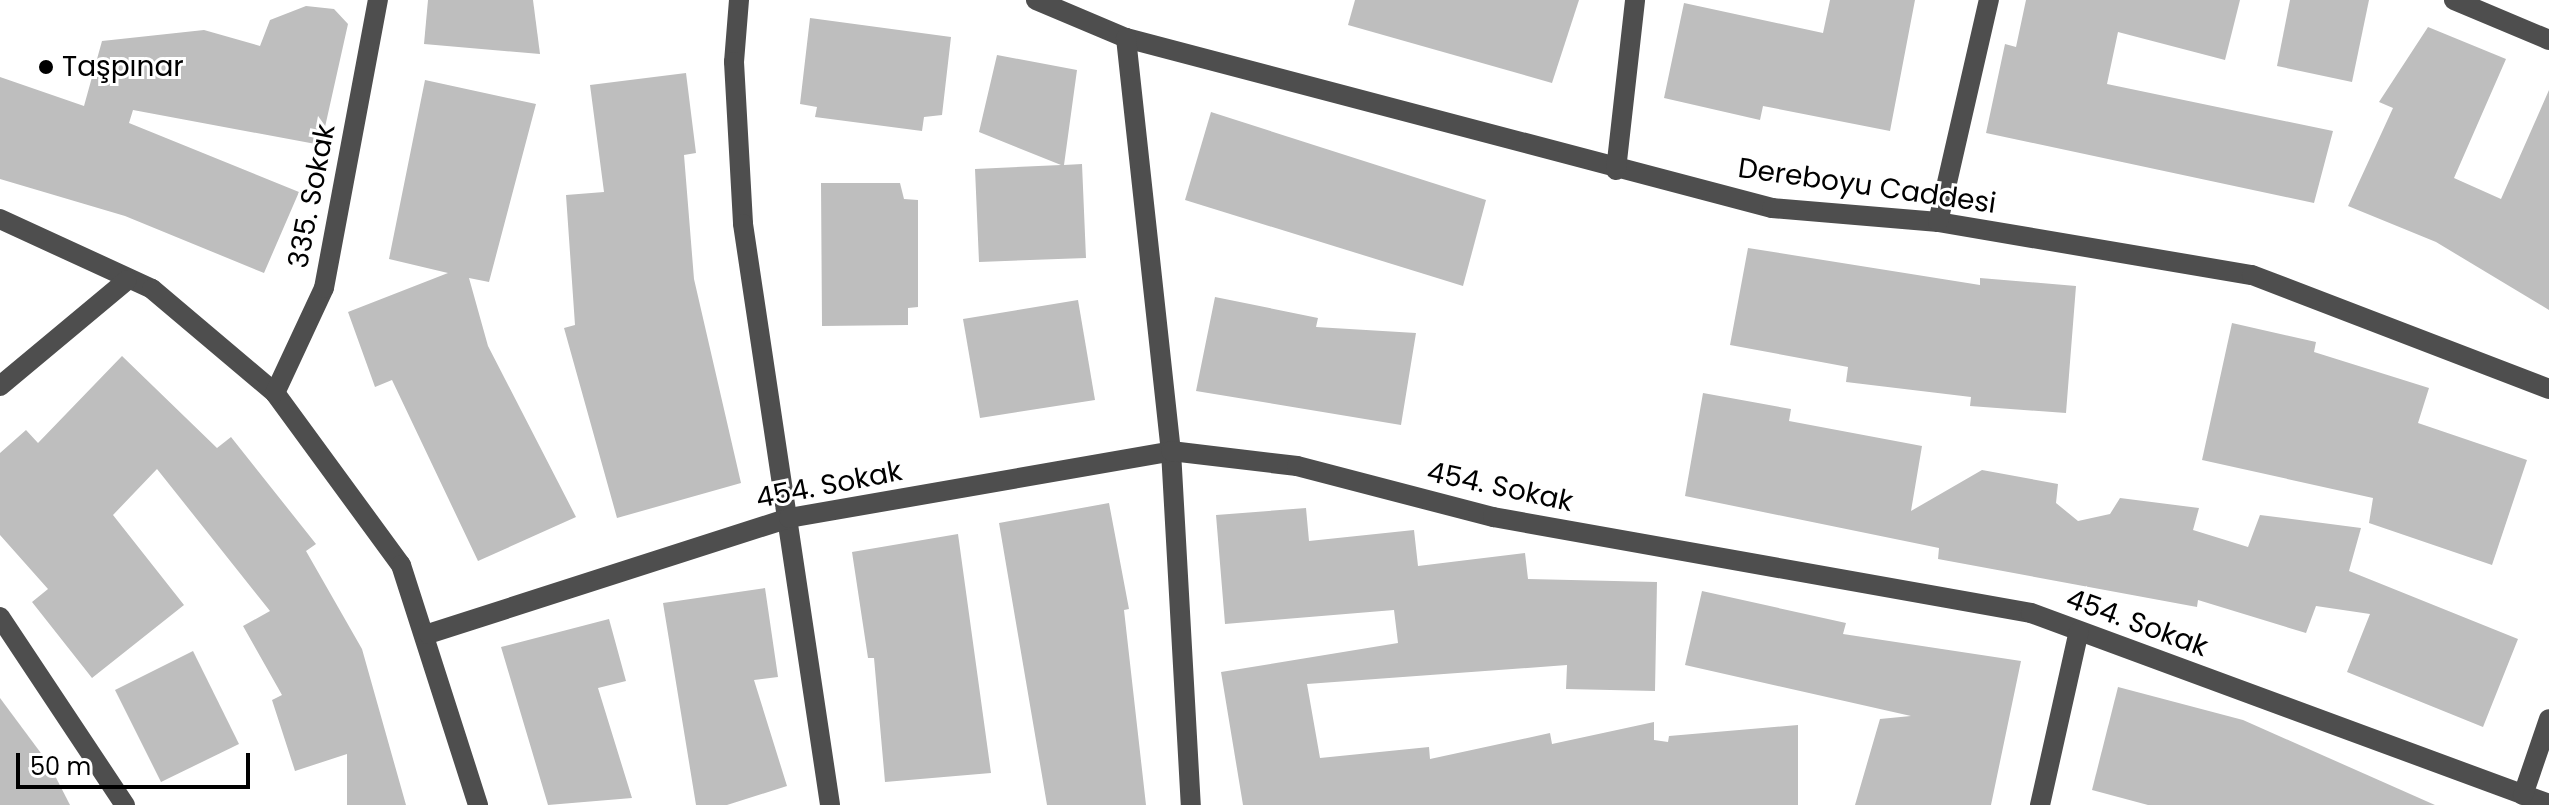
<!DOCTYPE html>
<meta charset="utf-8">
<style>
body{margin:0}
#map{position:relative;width:2549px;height:805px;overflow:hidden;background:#fff;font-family:Poppins,sans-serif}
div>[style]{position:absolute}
.building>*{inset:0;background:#bebebe}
.minor>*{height:20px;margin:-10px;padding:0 10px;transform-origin:10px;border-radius:10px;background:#4e4e4e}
.dots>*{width:22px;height:22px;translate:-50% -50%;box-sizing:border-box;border:4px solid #fff;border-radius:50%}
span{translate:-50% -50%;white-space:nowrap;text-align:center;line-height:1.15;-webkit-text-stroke:6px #fff;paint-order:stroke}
.poi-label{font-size:28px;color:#000}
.left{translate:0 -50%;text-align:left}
.street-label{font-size:28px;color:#000}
.scale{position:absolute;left:16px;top:753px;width:234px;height:36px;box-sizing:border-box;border:4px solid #000;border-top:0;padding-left:10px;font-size:24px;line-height:28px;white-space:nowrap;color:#000;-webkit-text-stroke:6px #fff;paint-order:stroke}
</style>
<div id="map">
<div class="building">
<div style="clip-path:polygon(428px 0,533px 0,540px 54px,424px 44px)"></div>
<div style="clip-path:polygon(1355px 0,1579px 0,1552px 83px,1348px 25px)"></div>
<div style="clip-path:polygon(1830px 0,1915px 0,1890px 131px,1763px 106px,1760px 120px,1664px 98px,1684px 3px,1823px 33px)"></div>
<div style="clip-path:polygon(2026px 0,2240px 0,2225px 60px,2118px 32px,2107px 84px,2333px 131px,2314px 203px,1986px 133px,2005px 44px,2016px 47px)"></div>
<div style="clip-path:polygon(2290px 0,2369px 0,2352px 82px,2277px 66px)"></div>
<div style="clip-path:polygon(306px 6px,334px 9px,348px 24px,321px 145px,133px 110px,129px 123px,299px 192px,264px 273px,125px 216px,0 179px,0 77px,84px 106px,102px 41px,204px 30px,260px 46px,270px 20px)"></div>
<div style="clip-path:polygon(810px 18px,951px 37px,942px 115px,924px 117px,922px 131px,815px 117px,817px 107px,800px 104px)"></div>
<div style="clip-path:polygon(2428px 27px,2506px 59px,2454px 178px,2501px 199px,2549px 90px,2549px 310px,2436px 242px,2348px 206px,2393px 108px,2379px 102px)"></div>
<div style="clip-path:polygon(997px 55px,1077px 70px,1064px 165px,1082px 164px,1086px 258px,979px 262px,975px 169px,1061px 165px,979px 132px)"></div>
<div style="clip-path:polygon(686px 73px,696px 153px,684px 155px,694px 279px,741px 483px,617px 518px,564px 328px,575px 325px,566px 195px,604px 192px,590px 85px)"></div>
<div style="clip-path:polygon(425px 80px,536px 104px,489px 282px,469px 278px,488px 346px,576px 517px,478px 561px,392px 380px,375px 387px,348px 312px,448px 273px,389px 259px)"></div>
<div style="clip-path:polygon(1211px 112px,1486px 200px,1463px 286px,1185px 200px)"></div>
<div style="clip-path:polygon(821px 183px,900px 183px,904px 199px,918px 200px,918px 307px,908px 308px,908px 325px,822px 326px)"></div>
<div style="clip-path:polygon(1748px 248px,1980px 285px,1980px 278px,2076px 286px,2066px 413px,1970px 406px,1971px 397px,1846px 382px,1848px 367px,1730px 345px)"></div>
<div style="clip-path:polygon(1215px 297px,1318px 318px,1316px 327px,1416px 333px,1401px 425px,1196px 391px)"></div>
<div style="clip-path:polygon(1078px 300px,1095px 400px,980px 418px,963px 319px)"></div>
<div style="clip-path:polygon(2232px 323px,2316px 342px,2314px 352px,2429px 388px,2418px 423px,2527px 460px,2492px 565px,2369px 523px,2373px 498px,2202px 460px)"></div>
<div style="clip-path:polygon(122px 356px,217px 448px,231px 437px,316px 544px,306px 551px,362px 649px,406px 805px,347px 805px,347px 754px,295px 771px,272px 700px,282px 695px,243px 626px,270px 611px,157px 469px,113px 515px,184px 605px,92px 678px,32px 602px,48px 589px,0 535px,0 453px,26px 430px,38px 443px)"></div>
<div style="clip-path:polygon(1703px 393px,1791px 409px,1789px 421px,1922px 446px,1911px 511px,1982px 470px,2058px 484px,2056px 503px,2078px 521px,2110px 514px,2120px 498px,2199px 508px,2193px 530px,2248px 547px,2260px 515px,2361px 528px,2349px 571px,2518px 639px,2483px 727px,2347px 672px,2370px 614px,2316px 606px,2306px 633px,2198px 600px,2197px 607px,1938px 559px,1939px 548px,1685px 496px)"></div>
<div style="clip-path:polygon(1109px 503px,1129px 609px,1124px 610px,1146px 805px,1047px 805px,999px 523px)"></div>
<div style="clip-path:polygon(1306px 508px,1309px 541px,1414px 530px,1418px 566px,1525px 553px,1528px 579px,1657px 582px,1655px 691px,1566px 689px,1567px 665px,1307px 684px,1320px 758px,1429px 747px,1430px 759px,1550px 733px,1552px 744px,1654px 722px,1654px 740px,1668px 742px,1669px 736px,1798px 725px,1798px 805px,1243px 805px,1221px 672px,1398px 643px,1394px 610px,1225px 624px,1216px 515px)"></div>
<div style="clip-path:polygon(958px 534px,991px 773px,885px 782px,874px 658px,868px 658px,852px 552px)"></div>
<div style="clip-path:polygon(765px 588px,778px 677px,754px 680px,787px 786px,727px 805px,696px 805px,663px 603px)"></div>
<div style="clip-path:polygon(1702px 591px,1846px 623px,1843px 634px,2021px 661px,1991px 805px,1855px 805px,1880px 719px,1911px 716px,1685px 665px)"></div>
<div style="clip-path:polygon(609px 619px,626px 681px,598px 688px,632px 798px,548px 805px,501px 647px)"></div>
<div style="clip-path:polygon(193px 651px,239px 744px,161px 782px,115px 690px)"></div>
<div style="clip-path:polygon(2118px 687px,2243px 720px,2435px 805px,2148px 805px,2092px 790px)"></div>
<div style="clip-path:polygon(0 698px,49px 764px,70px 805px,0 805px)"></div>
</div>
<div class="minor">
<div style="left:739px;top:0;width:62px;rotate:94.6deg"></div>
<div style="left:734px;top:62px;width:162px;rotate:86.8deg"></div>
<div style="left:743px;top:224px;width:587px;rotate:81.48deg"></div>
<div style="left:1036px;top:0;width:98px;rotate:22.9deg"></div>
<div style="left:1126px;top:38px;width:668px;rotate:14.74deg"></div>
<div style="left:1772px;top:208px;width:167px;rotate:4.8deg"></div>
<div style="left:1938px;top:222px;width:318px;rotate:9.6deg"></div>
<div style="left:2252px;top:275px;width:318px;rotate:21deg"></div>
<div style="left:2454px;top:0;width:103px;rotate:22.8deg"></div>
<div style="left:1126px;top:38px;width:415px;rotate:83.8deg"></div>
<div style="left:1171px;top:451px;width:355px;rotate:86.8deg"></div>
<div style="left:1616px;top:170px;width:171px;rotate:-83.6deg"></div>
<div style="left:0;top:219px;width:167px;rotate:24.7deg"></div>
<div style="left:152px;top:289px;width:161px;rotate:40.2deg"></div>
<div style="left:275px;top:393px;width:213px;rotate:53.8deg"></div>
<div style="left:401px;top:565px;width:252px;rotate:72.2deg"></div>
<div style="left:1938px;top:222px;width:228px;rotate:-77.1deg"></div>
<div style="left:0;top:386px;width:165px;rotate:-39.8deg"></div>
<div style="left:275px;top:393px;width:116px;rotate:-65deg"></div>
<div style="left:324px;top:288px;width:293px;rotate:-79.4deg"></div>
<div style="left:0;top:617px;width:226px;rotate:56.4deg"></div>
<div style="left:428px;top:634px;width:379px;rotate:-17.8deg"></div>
<div style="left:789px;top:518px;width:388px;rotate:-9.9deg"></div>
<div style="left:1171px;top:451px;width:127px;rotate:6.8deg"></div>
<div style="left:1297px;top:466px;width:203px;rotate:14.6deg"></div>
<div style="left:1493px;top:517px;width:546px;rotate:10.12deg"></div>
<div style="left:2031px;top:613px;width:552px;rotate:20.24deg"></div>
<div style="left:2523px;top:795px;width:80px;rotate:-71.1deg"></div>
<div style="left:2040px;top:805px;width:178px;rotate:-77.4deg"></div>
</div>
<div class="dots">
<div style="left:46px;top:67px;background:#000"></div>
</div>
<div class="poi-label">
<span class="left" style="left:62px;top:67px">Taşpınar</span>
</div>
<div class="street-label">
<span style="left:1867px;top:186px;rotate:8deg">Dereboyu Caddesi</span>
<span style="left:312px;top:196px;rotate:-79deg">335. Sokak</span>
<span style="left:829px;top:485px;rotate:-11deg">454. Sokak</span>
<span style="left:1500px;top:487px;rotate:12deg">454. Sokak</span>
<span style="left:2137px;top:623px;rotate:20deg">454. Sokak</span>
</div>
<div class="scale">50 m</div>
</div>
